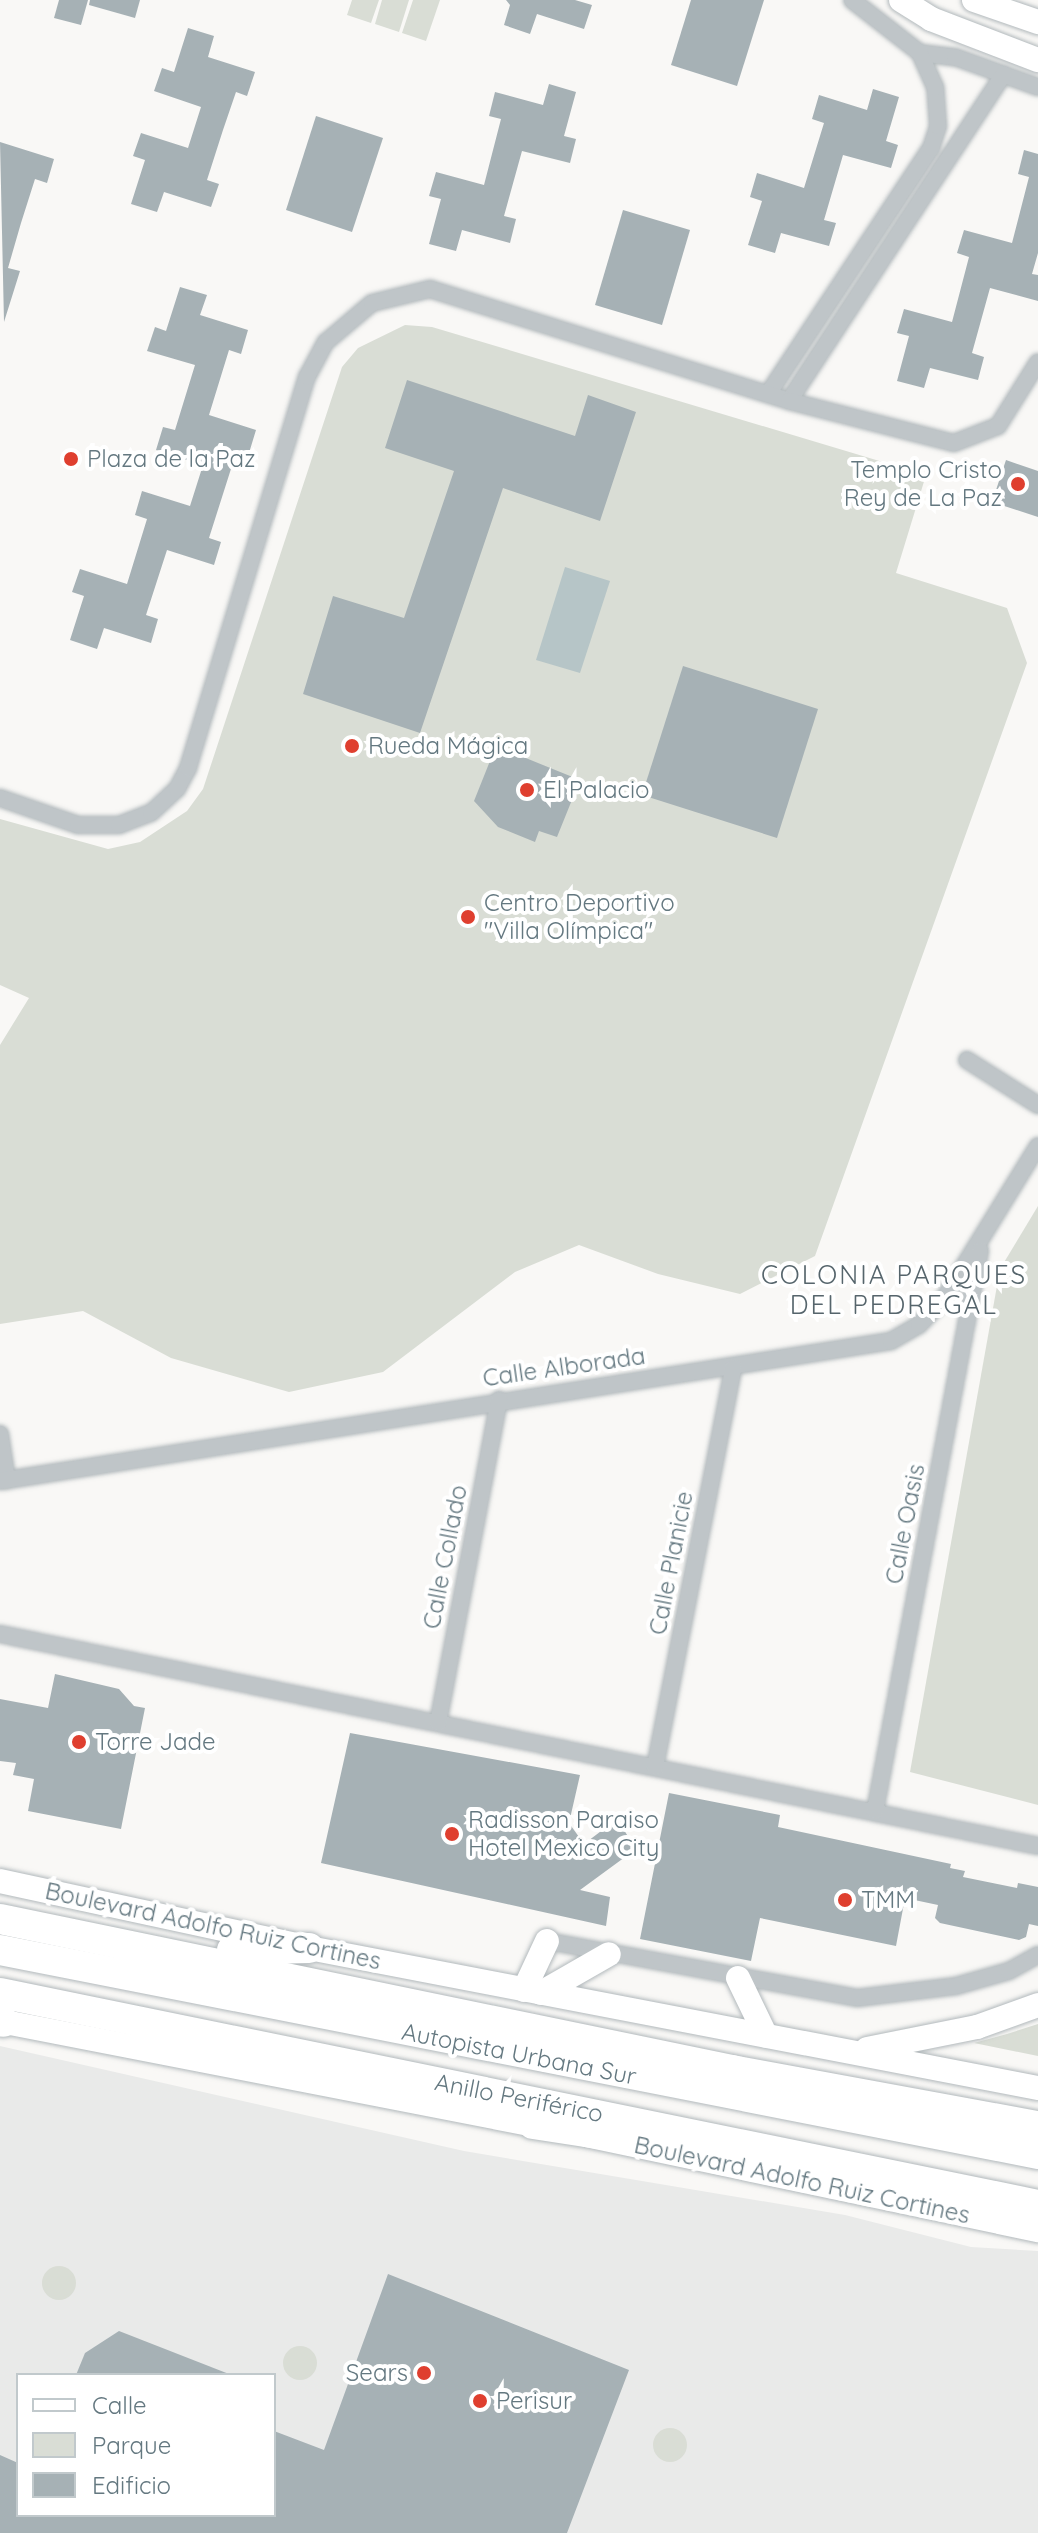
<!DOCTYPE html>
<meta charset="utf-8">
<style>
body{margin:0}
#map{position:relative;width:1038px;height:2533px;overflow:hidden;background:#f9f8f6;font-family:Quicksand,sans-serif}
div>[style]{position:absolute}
.built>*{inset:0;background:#e9eae9}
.green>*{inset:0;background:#d9ddd5}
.round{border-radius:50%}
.water>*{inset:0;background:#b6c5c7}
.building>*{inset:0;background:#a6b1b5}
.roads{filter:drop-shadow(0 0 2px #b2b9bc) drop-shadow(0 0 2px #b2b9bc)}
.street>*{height:16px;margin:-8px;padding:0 8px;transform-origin:8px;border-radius:8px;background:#bfc5c8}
.secondary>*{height:24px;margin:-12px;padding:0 12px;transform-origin:12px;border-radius:12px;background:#fff}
.highway>*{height:30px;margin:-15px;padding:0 15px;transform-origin:15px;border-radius:15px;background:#fff}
.dots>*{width:22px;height:22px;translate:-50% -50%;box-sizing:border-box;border:4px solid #fff;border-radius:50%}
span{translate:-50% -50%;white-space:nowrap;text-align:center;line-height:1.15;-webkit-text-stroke:8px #fff;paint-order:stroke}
.poi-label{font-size:24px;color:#647880}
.left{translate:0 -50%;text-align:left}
.right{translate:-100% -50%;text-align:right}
.street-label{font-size:24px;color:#647880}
.neighbourhood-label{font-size:26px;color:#56656c;letter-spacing:2px}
.legend{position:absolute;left:16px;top:2373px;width:260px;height:144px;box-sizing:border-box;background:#fff;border:2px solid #c1c9cc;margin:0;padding:10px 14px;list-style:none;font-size:24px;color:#647880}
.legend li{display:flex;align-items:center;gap:16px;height:40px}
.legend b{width:40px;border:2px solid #c1c9cc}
</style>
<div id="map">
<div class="built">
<div style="clip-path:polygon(evenodd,0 2046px,464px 2151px,845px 2215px,971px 2247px,1038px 2251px,1038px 2533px,0 2533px,0 2046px,18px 2375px,274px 2375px,274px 2515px,18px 2515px,18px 2375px)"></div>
</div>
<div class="green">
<div style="clip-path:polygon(352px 0,379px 0,371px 23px,347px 15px)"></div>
<div style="clip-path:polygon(382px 0,409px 0,399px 32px,375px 24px)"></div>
<div style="clip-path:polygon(413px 0,440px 0,426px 41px,402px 33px)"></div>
<div style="clip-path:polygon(405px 325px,432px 327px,926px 475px,896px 573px,1007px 608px,1027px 663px,815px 1256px,740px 1294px,658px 1274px,579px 1245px,515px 1272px,383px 1372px,289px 1392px,171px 1358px,83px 1311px,0 1324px,0 1045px,29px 998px,0 985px,0 819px,108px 849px,140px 842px,187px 811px,203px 789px,342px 367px,358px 348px)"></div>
<div style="clip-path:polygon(1038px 1206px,1038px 1805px,910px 1772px,1000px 1269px)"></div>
<div style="clip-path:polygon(1038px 2024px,1038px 2056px,974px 2043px,1007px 2034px)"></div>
<div class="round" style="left:42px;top:2266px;width:34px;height:34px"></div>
<div class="round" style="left:283px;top:2346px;width:34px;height:34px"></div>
<div class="round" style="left:653px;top:2428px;width:34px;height:34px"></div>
</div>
<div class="water">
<div style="clip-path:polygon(565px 567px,610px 581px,580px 673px,536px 660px)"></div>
</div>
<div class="building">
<div style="clip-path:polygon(59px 0,88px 0,81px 25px,54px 18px)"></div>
<div style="clip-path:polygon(90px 0,140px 0,135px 18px,89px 5px)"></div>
<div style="clip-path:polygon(506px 0,575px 0,592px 5px,584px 29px,537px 14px,530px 34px,504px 25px,510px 5px)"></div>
<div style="clip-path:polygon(691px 0,764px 0,737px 86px,671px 65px)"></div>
<div style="clip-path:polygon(188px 28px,214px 36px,208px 57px,255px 72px,247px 96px,236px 92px,223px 130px,207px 180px,219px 184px,211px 207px,164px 192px,157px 212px,131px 204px,145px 160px,133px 156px,141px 133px,188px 148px,201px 107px,154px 91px,162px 68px,174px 72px)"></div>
<div style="clip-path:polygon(549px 84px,576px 92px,564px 136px,576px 139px,570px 163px,522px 151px,504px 216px,516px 219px,510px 243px,462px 230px,456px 251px,429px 244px,441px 199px,429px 196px,436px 172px,484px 185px,501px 119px,489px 116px,495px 92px,543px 105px)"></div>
<div style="clip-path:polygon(873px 89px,899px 97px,886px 141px,898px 145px,891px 168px,843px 155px,824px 220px,836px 223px,829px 246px,781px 233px,775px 253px,748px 245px,762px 201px,750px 197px,757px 173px,804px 188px,824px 123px,812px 119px,819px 95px,867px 110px)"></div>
<div style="clip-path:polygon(316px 116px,383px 138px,352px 232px,286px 210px)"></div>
<div style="clip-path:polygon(0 142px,54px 159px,47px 183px,35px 179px,21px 223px,8px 268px,20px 271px,4px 322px)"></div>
<div style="clip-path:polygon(1024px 150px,1038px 154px,1038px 253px,1032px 274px,1038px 275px,1038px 301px,990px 288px,972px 353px,984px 357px,978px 380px,930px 368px,924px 388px,897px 381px,909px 336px,897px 333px,904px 309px,952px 322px,969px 257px,957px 253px,964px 230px,1012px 243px,1029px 177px,1018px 174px)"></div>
<div style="clip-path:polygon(623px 210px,690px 230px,662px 325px,595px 305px)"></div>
<div style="clip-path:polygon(180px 287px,207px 295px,200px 315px,248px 330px,241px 354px,229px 350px,209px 415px,256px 430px,249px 453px,237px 450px,209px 538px,221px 542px,214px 565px,167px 550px,146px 615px,158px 619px,151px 643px,104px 628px,97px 649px,70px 640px,84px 596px,72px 592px,80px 569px,127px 584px,147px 519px,135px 515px,142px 491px,190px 506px,203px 465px,156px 450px,163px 427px,175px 430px,195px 365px,147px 351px,155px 327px,166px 331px)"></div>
<div style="clip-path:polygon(407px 380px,575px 436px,588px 395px,636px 412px,600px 521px,503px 488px,420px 733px,303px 694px,333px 596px,404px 618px,454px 471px,385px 448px)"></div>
<div style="clip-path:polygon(1006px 460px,1038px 471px,1038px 517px,992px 502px)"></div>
<div style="clip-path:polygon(683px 666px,818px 709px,777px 838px,642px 795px)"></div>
<div style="clip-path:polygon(496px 746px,580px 780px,557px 837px,539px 831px,535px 842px,498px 827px,474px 801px)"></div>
<div style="clip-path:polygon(55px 1674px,119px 1689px,134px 1706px,145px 1708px,121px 1829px,28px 1811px,34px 1779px,13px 1775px,16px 1763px,0 1761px,0 1699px,48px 1708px)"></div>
<div style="clip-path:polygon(350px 1733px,580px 1775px,569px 1823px,584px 1844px,617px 1819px,636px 1849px,580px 1890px,610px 1897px,606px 1926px,321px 1863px)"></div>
<div style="clip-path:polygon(669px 1793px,780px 1815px,778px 1827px,951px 1864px,950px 1868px,965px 1871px,963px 1877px,1017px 1888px,1018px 1883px,1038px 1887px,1038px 1926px,1029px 1924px,1026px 1937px,1019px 1940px,940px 1923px,935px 1918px,938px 1905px,905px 1898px,896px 1946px,760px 1918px,751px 1961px,640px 1939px)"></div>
<div style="clip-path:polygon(388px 2274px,629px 2370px,567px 2533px,0 2533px,0 2455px,18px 2463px,18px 2515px,274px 2515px,274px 2431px,324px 2450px)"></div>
<div style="clip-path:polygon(119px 2331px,229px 2374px,228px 2375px,76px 2375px,85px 2353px)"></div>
</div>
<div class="roads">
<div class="street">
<div style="left:920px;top:53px;width:35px;rotate:7deg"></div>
<div style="left:955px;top:57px;width:88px;rotate:19.9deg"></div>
<div style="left:768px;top:394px;width:295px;rotate:-56.5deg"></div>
<div style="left:931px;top:148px;width:23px;rotate:-72deg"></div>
<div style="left:938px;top:126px;width:39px;rotate:-94deg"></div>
<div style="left:935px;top:87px;width:37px;rotate:-114deg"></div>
<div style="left:920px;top:53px;width:86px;rotate:-142.1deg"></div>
<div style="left:789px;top:401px;width:391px;rotate:-56.7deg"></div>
<div style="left:0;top:798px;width:83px;rotate:19.1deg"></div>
<div style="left:78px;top:825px;width:41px"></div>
<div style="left:119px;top:825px;width:34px;rotate:-21deg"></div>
<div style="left:151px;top:813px;width:35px;rotate:-43deg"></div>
<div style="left:177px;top:789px;width:24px;rotate:-62deg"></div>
<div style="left:188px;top:768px;width:409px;rotate:-73.1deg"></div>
<div style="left:307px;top:377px;width:40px;rotate:-62deg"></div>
<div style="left:326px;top:342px;width:60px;rotate:-40.3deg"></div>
<div style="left:372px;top:303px;width:60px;rotate:-13.6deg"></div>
<div style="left:430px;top:289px;width:376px;rotate:17.3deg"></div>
<div style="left:789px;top:401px;width:170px;rotate:14.3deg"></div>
<div style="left:954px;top:443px;width:47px;rotate:-21.1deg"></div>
<div style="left:998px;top:426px;width:75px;rotate:-58deg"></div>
<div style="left:967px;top:1060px;width:84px;rotate:32.4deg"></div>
<div style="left:0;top:1434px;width:47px;rotate:81.3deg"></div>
<div style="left:0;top:1481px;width:902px;rotate:-8.93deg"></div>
<div style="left:891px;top:1341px;width:32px;rotate:-30deg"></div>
<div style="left:919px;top:1325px;width:38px;rotate:-47deg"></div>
<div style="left:945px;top:1297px;width:177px;rotate:-58.4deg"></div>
<div style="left:0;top:1634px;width:1059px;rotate:11.54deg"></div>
<div style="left:438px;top:1723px;width:329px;rotate:-79.3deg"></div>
<div style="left:655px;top:1767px;width:407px;rotate:-78.9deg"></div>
<div style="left:875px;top:1811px;width:570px;rotate:-79.38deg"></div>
<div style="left:547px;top:1941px;width:315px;rotate:10.4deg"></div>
<div style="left:857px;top:1998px;width:100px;rotate:-6.9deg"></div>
<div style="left:956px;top:1986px;width:55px;rotate:-15.8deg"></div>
<div style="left:1009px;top:1971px;width:33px;rotate:-29deg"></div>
</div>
<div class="secondary">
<div style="left:901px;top:0;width:36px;rotate:32deg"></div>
<div style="left:931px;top:19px;width:115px;rotate:21deg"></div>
<div style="left:974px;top:0;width:68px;rotate:19deg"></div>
<div style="left:0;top:1881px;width:316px;rotate:12.2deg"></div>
<div style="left:309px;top:1948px;width:742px;rotate:10.87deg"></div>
<div style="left:738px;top:1978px;width:64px;rotate:64.2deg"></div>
<div style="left:524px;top:1990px;width:54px;rotate:-64.9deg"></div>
<div style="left:541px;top:1993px;width:78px;rotate:-29.8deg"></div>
<div style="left:0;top:2021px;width:560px;rotate:11.01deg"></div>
<div style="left:867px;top:2049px;width:112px;rotate:-11.3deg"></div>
<div style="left:977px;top:2027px;width:65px;rotate:-19.8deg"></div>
<div style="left:586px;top:2135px;width:462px;rotate:11.9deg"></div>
</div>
<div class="highway">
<div style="left:0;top:1919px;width:747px;rotate:11.66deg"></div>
<div style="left:732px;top:2070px;width:311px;rotate:10.4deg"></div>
<div style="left:0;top:1950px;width:1058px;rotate:11.12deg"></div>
<div style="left:232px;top:1950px;width:77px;rotate:-1.5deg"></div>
<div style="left:0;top:1993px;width:1059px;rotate:11.54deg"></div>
<div style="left:0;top:2020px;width:4px;rotate:27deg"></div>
<div style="left:533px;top:2124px;width:74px;rotate:8.6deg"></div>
</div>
</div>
<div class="dots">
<div style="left:71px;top:459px;background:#df3f2f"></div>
<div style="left:1018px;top:484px;background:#df3f2f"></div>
<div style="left:352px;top:746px;background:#df3f2f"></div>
<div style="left:527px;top:790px;background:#df3f2f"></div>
<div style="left:468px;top:917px;background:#df3f2f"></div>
<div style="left:79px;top:1742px;background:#df3f2f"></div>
<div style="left:452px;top:1834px;background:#df3f2f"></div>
<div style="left:845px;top:1900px;background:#df3f2f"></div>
<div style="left:424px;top:2373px;background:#df3f2f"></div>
<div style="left:480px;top:2401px;background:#df3f2f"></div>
</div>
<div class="poi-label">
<span class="left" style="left:87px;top:459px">Plaza de la Paz</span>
<span class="right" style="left:1002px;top:484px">Templo Cristo<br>Rey de La Paz</span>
<span class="left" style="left:368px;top:746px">Rueda Mágica</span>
<span class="left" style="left:543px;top:790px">El Palacio</span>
<span class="left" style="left:484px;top:917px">Centro Deportivo<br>"Villa Olímpica"</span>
<span class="left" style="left:95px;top:1742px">Torre Jade</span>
<span class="left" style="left:468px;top:1834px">Radisson Paraiso<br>Hotel Mexico City</span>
<span class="left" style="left:861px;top:1900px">TMM</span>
<span class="right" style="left:408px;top:2373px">Sears</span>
<span class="left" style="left:496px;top:2401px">Perisur</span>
</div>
<div class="street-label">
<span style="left:564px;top:1367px;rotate:-8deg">Calle Alborada</span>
<span style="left:905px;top:1524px;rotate:-79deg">Calle Oasis</span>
<span style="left:445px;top:1557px;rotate:-79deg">Calle Collado</span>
<span style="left:671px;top:1563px;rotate:-79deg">Calle Planicie</span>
<span style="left:213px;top:1926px;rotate:12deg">Boulevard Adolfo Ruiz Cortines</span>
<span style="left:519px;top:2054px;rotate:11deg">Autopista Urbana Sur</span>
<span style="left:519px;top:2098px;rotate:11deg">Anillo Periférico</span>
<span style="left:802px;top:2180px;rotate:12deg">Boulevard Adolfo Ruiz Cortines</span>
</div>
<div class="neighbourhood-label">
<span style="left:894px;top:1290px">COLONIA PARQUES<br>DEL PEDREGAL</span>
</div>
<ul class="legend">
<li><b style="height:10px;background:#fff"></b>Calle</li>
<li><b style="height:22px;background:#d9ddd5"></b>Parque</li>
<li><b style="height:22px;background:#a6b1b5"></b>Edificio</li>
</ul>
</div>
